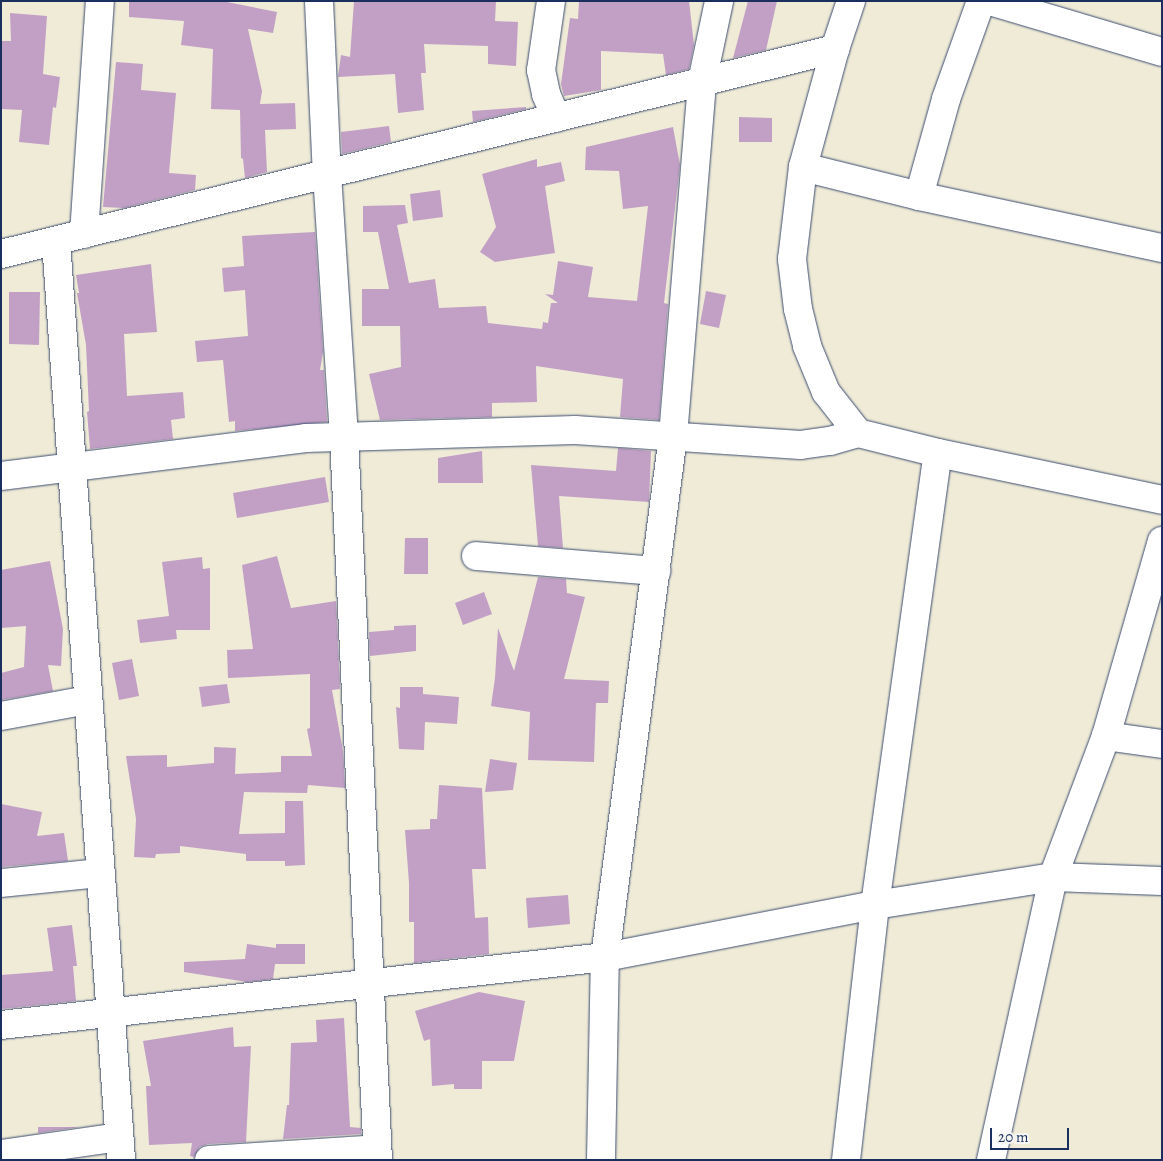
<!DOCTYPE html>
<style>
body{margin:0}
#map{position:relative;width:1163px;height:1161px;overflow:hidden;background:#efebd7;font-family:Alegreya,serif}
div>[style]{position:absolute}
.building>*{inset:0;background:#c2a0c6}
.roads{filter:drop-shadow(0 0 1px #3b4b70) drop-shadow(0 0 1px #3b4b70)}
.minor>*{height:28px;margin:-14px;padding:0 14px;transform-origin:14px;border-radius:14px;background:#fff}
span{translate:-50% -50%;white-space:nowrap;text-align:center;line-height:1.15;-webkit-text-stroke:5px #f6f6f2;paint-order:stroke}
.frame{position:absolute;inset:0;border:2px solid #1b2f5e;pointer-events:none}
.scale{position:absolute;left:990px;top:1128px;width:79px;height:22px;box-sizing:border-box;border:2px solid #1b2f5e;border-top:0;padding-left:6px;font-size:15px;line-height:18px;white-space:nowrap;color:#1b2f5e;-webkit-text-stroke:4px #f6f6f2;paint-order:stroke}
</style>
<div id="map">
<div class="building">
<div style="clip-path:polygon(129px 1px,222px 1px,277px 12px,273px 33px,248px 29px,262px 91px,260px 104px,295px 103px,296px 129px,265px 130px,267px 172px,245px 178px,243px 159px,241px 158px,240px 110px,211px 109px,213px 49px,181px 45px,184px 21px,129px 17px)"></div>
<div style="clip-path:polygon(354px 1px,496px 1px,495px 21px,518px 22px,516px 66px,488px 64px,488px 46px,424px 44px,426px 73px,421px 73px,424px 110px,398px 113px,395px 74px,338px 77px,341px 55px,350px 57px)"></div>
<div style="clip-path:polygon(579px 1px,689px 1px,694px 45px,689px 69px,666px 75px,663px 54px,601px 51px,601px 90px,564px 96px,561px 84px,570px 18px,578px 19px)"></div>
<div style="clip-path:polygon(748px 1px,777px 1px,766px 50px,733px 58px)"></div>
<div style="clip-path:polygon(10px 13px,47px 16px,43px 74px,60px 77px,56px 108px,53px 107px,49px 145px,19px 142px,22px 110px,1px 109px,1px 41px,11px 41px)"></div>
<div style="clip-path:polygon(116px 62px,143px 64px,141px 90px,176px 93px,169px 173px,196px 175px,195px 190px,124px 208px,103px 207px)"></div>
<div style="clip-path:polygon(526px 107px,526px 109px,473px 122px,472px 111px)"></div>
<div style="clip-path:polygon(739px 117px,772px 118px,772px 142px,739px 142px)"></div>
<div style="clip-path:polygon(389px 126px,391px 142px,342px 154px,341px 132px)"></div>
<div style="clip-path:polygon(673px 127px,680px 165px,664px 303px,668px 304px,659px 420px,620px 417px,623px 379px,536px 366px,537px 402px,492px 403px,492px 417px,380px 420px,369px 374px,401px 367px,400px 326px,362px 326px,362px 289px,389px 289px,378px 232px,363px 232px,363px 206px,405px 205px,408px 223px,397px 225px,409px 283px,435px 279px,439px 308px,486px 306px,488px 323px,542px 329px,543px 322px,548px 323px,551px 303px,558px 303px,545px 294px,553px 295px,558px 261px,593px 267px,588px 297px,637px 301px,648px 206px,623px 209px,619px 171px,585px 170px,586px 147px)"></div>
<div style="clip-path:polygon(537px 159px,537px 167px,561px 162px,565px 181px,545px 186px,555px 253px,495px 262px,480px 252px,496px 227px,482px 174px)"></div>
<div style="clip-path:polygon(440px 190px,443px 217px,413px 221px,410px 194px)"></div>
<div style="clip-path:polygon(315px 232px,323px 352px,320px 370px,324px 370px,327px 422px,235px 431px,235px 421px,229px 422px,223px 360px,197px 362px,195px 341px,248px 336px,245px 290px,224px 292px,222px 268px,244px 266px,242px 236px)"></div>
<div style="clip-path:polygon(151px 264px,157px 332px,124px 334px,127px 396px,183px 392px,185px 418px,171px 420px,173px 439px,90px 449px,87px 412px,89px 411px,86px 345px,77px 293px,79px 293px,76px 275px)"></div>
<div style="clip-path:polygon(706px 291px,726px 295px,719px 328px,700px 324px)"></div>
<div style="clip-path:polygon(9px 292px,40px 292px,39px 345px,9px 344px)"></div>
<div style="clip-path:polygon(618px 448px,651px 451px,649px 502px,559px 496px,563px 548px,538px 546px,531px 465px,616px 471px)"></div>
<div style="clip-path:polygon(482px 451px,483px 483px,438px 483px,438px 458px)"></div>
<div style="clip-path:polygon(325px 477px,329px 502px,237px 518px,233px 493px)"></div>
<div style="clip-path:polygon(405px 538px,428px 538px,428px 574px,404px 574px)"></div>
<div style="clip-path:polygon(277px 556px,291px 608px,336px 601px,340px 689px,332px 690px,343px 751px,345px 788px,308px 785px,307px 793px,244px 792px,239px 834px,285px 833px,285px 801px,303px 801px,305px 865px,285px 866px,285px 861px,246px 861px,246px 854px,180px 846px,180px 853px,156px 854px,155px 858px,134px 857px,136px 819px,126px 756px,167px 755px,167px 767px,214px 763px,214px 747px,236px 748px,235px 774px,281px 772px,281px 756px,312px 756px,307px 729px,310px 728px,310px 674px,228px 678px,227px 650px,253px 649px,242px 565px)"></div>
<div style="clip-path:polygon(202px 557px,203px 569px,210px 568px,210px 630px,176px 630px,177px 639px,140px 643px,137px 620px,169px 616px,162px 562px)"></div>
<div style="clip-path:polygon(50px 561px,63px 629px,61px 666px,48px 665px,53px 691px,1px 700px,1px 673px,24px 667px,26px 626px,1px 628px,1px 570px)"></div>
<div style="clip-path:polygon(538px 577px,566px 579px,567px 593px,585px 597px,564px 679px,609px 681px,608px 703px,596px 703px,594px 762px,528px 760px,530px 712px,491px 706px,495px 678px,498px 628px,514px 671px)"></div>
<div style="clip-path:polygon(484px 592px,492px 614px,463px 625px,455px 603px)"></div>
<div style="clip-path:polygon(416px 625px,416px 651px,370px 656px,369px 632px,394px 630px,394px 626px)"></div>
<div style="clip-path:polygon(132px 659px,139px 696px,119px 700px,112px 663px)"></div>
<div style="clip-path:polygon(227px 684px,230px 703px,202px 707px,199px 687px)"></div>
<div style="clip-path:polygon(400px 687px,423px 687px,423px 694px,459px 697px,457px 724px,425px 722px,424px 750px,399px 749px,396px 707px,400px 708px)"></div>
<div style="clip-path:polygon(490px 759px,517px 763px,513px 790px,485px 792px)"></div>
<div style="clip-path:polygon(439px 785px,482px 788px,486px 869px,472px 869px,475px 918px,488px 917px,489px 954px,414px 963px,414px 922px,409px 922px,409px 883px,405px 830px,430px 829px,430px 819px,437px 819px)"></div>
<div style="clip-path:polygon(1px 804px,42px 812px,37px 836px,64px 833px,68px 861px,1px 867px)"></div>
<div style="clip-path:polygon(568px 895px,570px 924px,528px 928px,526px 898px)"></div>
<div style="clip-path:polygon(72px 925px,77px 966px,73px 966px,76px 1001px,1px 1009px,1px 975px,53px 971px,47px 928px)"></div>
<div style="clip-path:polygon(247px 944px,276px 948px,276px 944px,305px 944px,305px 964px,275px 964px,273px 979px,247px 982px,184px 972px,184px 962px,245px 959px)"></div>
<div style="clip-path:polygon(479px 992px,525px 1001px,514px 1061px,482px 1061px,482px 1089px,454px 1089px,454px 1084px,432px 1086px,430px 1039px,424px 1041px,415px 1011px)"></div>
<div style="clip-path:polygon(344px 1018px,350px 1127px,361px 1128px,361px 1134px,283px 1139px,287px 1105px,289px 1105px,291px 1043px,317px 1042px,316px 1020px)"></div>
<div style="clip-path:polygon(233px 1027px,234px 1047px,251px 1046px,246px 1142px,208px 1144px,200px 1147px,194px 1157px,190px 1156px,192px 1143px,149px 1145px,146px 1086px,151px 1086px,143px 1041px)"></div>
<div style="clip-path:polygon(38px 1127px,80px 1127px,38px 1133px)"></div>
</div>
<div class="roads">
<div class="minor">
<div style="left:319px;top:1px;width:173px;rotate:87.4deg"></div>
<div style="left:327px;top:174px;width:264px;rotate:86.3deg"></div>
<div style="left:344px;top:437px;width:724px;rotate:87.31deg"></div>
<div style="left:551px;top:1px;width:70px;rotate:98.2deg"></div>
<div style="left:541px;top:70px;width:25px;rotate:78deg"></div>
<div style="left:546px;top:94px;width:26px;rotate:67deg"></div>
<div style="left:851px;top:1px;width:51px;rotate:108.4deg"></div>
<div style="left:835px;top:49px;width:122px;rotate:105.2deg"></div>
<div style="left:803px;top:167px;width:93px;rotate:96.8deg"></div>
<div style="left:792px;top:259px;width:50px;rotate:83.2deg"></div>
<div style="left:798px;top:309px;width:38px;rotate:76deg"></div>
<div style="left:807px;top:346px;width:50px;rotate:67.6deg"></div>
<div style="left:826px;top:392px;width:52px;rotate:52deg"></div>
<div style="left:858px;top:433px;width:82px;rotate:14deg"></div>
<div style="left:938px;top:453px;width:229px;rotate:11.8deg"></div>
<div style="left:990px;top:1px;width:179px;rotate:16.5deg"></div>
<div style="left:803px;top:167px;width:120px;rotate:14deg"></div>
<div style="left:919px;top:196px;width:249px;rotate:12.1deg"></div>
<div style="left:919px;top:196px;width:101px;rotate:-74.4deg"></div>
<div style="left:946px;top:99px;width:104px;rotate:-70.3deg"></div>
<div style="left:84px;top:234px;width:234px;rotate:-86.1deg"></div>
<div style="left:56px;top:241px;width:921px;rotate:85.95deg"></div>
<div style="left:1px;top:254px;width:859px;rotate:-13.81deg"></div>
<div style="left:1px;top:476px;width:307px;rotate:-7.1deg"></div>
<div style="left:306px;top:438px;width:269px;rotate:-1.7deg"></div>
<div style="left:575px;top:430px;width:226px;rotate:3.8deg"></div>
<div style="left:801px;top:445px;width:29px;rotate:-8deg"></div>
<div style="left:830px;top:441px;width:29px;rotate:-16deg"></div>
<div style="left:476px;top:556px;width:181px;rotate:4.8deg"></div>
<div style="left:1px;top:716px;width:88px;rotate:-10.4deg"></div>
<div style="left:1106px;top:736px;width:57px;rotate:8.1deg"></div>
<div style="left:1px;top:883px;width:100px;rotate:-5.8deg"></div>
<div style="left:1px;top:1025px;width:608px;rotate:-6.42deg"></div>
<div style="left:605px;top:957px;width:275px;rotate:-10.9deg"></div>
<div style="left:875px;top:905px;width:180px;rotate:-8.9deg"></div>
<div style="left:1053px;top:877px;width:109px;rotate:2.1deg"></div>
<div style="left:1px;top:1154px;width:119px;rotate:-8.2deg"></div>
<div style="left:209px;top:1160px;width:168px;rotate:-3.7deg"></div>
<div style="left:601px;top:1160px;width:203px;rotate:-88.9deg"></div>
<div style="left:605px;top:957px;width:525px;rotate:-82.56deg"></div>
<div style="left:673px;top:436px;width:355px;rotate:-85.3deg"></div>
<div style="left:702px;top:82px;width:83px;rotate:-78.1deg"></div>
<div style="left:846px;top:1160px;width:257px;rotate:-83.5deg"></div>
<div style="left:875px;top:905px;width:456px;rotate:-82.1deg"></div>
<div style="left:991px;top:1160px;width:290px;rotate:-77.6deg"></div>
<div style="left:1053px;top:877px;width:151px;rotate:-69.4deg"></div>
<div style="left:1106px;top:736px;width:203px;rotate:-74deg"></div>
</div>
</div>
<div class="frame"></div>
<div class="scale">20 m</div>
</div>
